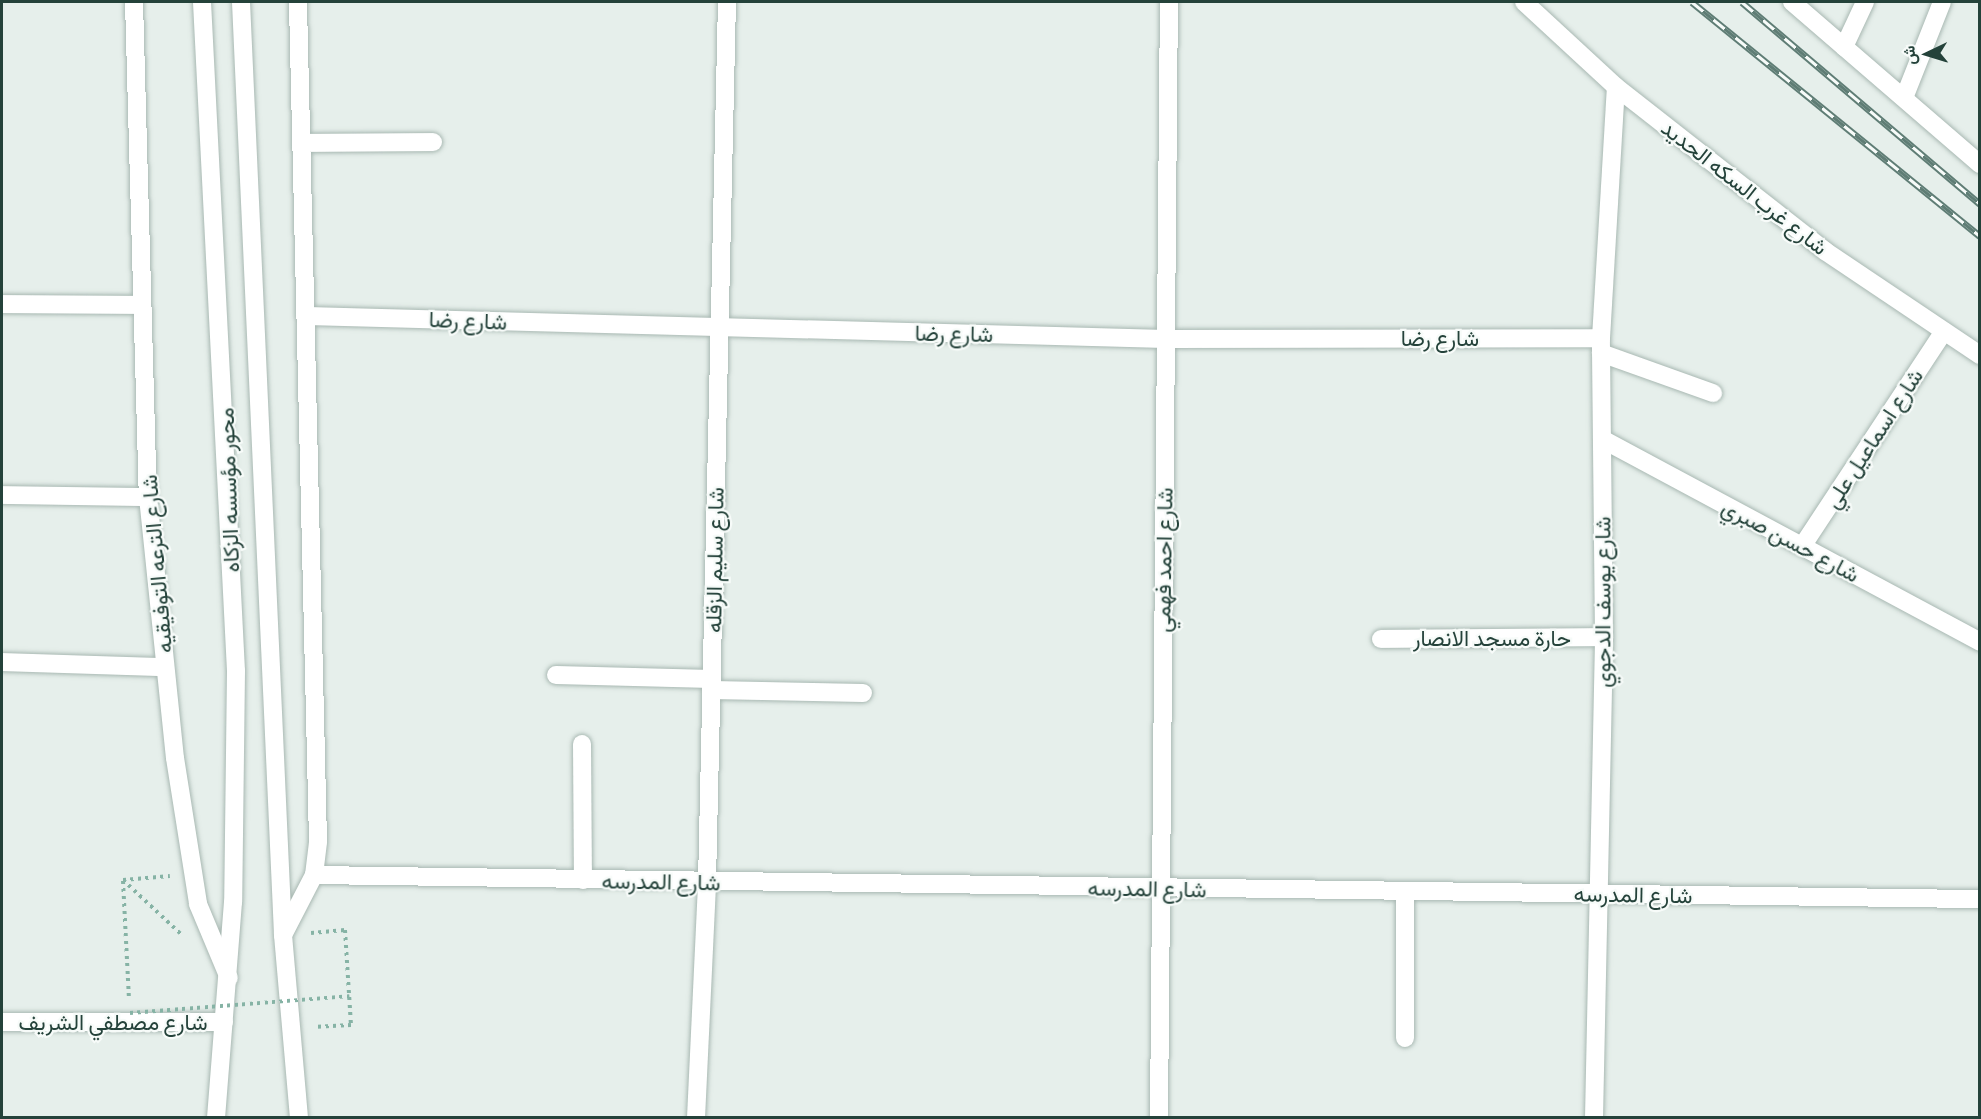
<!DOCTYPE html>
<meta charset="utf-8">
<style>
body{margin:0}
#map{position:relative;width:1981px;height:1119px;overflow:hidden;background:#e6efeb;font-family:Commissioner,Vazirmatn,sans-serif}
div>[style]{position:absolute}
.path>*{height:4px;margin-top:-2px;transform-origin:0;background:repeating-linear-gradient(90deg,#86b3a5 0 3px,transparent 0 7.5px)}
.roads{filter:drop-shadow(0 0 2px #a8b8b2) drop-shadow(0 0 2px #a8b8b2)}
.minor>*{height:18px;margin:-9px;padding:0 9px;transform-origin:9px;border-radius:9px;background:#fff}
.tertiary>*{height:18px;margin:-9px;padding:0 9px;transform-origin:9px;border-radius:9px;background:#fff}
.secondary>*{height:18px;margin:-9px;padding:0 9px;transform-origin:9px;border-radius:9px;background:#fff}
.rail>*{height:7px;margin-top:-3.5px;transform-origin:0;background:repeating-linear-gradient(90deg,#f7fbf9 0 14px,#5f7d75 0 28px);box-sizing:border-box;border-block:2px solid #5f7d75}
.path-bridge>*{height:4px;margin-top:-2px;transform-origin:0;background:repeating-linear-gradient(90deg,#86b3a5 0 3px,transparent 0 7.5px)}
span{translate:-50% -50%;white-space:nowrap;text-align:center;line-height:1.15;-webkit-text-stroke:4.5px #f7fbf9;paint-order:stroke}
.street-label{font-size:22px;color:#24423a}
.frame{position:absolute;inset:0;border:3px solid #24423a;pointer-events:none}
.north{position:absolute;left:1897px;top:24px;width:60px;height:60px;-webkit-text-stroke:4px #f7fbf9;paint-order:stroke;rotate:266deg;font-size:16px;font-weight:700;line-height:24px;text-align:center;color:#24423a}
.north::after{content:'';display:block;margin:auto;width:21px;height:27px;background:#24423a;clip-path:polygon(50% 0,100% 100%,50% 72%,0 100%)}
</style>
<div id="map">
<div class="path">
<div style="left:123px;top:880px;width:79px;rotate:43deg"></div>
<div style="left:123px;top:880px;width:47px;rotate:-4.9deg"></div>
<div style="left:123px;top:881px;width:118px;rotate:87.1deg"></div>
<div style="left:311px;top:933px;width:34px;rotate:-5deg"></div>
<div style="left:345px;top:930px;width:95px;rotate:86.4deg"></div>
<div style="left:351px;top:1025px;width:34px;rotate:177deg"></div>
</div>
<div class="roads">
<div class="minor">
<div style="left:134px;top:2px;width:495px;rotate:88.4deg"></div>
<div style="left:148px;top:497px;width:262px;rotate:84.1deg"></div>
<div style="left:175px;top:758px;width:148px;rotate:81deg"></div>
<div style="left:198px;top:904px;width:80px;rotate:67.3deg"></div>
<div style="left:1792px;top:2px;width:248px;rotate:40.8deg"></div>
<div style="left:1844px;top:47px;width:50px;rotate:-65deg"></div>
<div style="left:1904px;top:98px;width:103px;rotate:-68.4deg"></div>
<div style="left:302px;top:143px;width:131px;rotate:-0.4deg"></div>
<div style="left:2px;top:304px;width:140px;rotate:0.4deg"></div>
<div style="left:307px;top:316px;width:859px;rotate:1.53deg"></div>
<div style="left:1166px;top:339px;width:435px;rotate:-0.1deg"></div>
<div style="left:1601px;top:353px;width:119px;rotate:19.7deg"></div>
<div style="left:1602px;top:439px;width:429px;rotate:28.2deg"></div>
<div style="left:2px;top:495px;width:146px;rotate:0.8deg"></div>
<div style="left:1803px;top:545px;width:256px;rotate:-56.6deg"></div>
<div style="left:1381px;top:639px;width:223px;rotate:-0.5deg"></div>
<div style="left:2px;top:662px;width:163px;rotate:1.8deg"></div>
<div style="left:556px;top:675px;width:156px;rotate:1.5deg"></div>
<div style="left:712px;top:690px;width:151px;rotate:1.1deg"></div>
<div style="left:582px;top:744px;width:136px;rotate:89.6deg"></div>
<div style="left:314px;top:875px;width:1666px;rotate:0.83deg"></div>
<div style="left:283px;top:935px;width:68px;rotate:-62.7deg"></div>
<div style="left:314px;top:875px;width:34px;rotate:-83deg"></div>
<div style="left:318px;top:841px;width:839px;rotate:-91.37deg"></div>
<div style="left:2px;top:1022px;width:222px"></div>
<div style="left:1405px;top:1038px;width:147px;rotate:-90deg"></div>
<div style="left:696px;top:1118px;width:236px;rotate:-87.3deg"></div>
<div style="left:707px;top:882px;width:880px;rotate:-88.7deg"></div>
<div style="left:1159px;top:1118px;width:1116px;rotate:-89.49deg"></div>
<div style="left:1594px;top:1118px;width:481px;rotate:-88.8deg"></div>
<div style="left:1604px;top:637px;width:299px;rotate:-90.6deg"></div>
<div style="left:1601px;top:338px;width:251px;rotate:-86.6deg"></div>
</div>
<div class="tertiary">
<div style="left:1524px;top:2px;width:125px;rotate:42.7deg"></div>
<div style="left:1616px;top:87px;width:266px;rotate:38.1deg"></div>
<div style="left:1825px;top:251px;width:187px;rotate:33.9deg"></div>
</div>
<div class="secondary">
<div style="left:202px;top:2px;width:670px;rotate:87.09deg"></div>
<div style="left:236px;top:671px;width:231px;rotate:90.7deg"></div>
<div style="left:233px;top:902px;width:217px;rotate:94.5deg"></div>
<div style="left:241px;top:2px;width:934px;rotate:87.42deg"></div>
<div style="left:283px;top:935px;width:184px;rotate:85deg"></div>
</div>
</div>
<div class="rail">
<div style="left:1692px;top:2px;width:371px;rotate:39.1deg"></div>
<div style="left:1742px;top:2px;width:312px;rotate:40.3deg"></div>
</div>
<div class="path-bridge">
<div style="left:130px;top:1013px;width:220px;rotate:-4.4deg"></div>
</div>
<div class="street-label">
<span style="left:1745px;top:187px;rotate:38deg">شارع غرب السكه الحديد</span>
<span style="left:468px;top:320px;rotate:2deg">شارع رضا</span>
<span style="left:954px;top:333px;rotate:1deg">شارع رضا</span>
<span style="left:1440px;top:338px">شارع رضا</span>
<span style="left:1873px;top:438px;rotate:-57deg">شارع اسماعيل علي</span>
<span style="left:228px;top:490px;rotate:-92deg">محور مؤسسه الزكاه</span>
<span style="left:1791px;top:540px;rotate:28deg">شارع حسن صبري</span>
<span style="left:714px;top:560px;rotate:-89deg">شارع سليم الزقله</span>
<span style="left:1163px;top:560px;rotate:-89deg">شارع احمد فهمي</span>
<span style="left:156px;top:564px;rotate:-95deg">شارع الترعه التوفيقيه</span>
<span style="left:1602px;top:602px;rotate:-90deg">شارع يوسف الدجوي</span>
<span style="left:1492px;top:638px">حارة مسجد الانصار</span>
<span style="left:661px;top:881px;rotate:1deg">شارع المدرسه</span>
<span style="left:1147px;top:888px;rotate:1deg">شارع المدرسه</span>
<span style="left:1633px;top:894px;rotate:1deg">شارع المدرسه</span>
<span style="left:113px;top:1022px">شارع مصطفي الشريف</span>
</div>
<div class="frame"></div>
<div class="north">ش</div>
</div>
